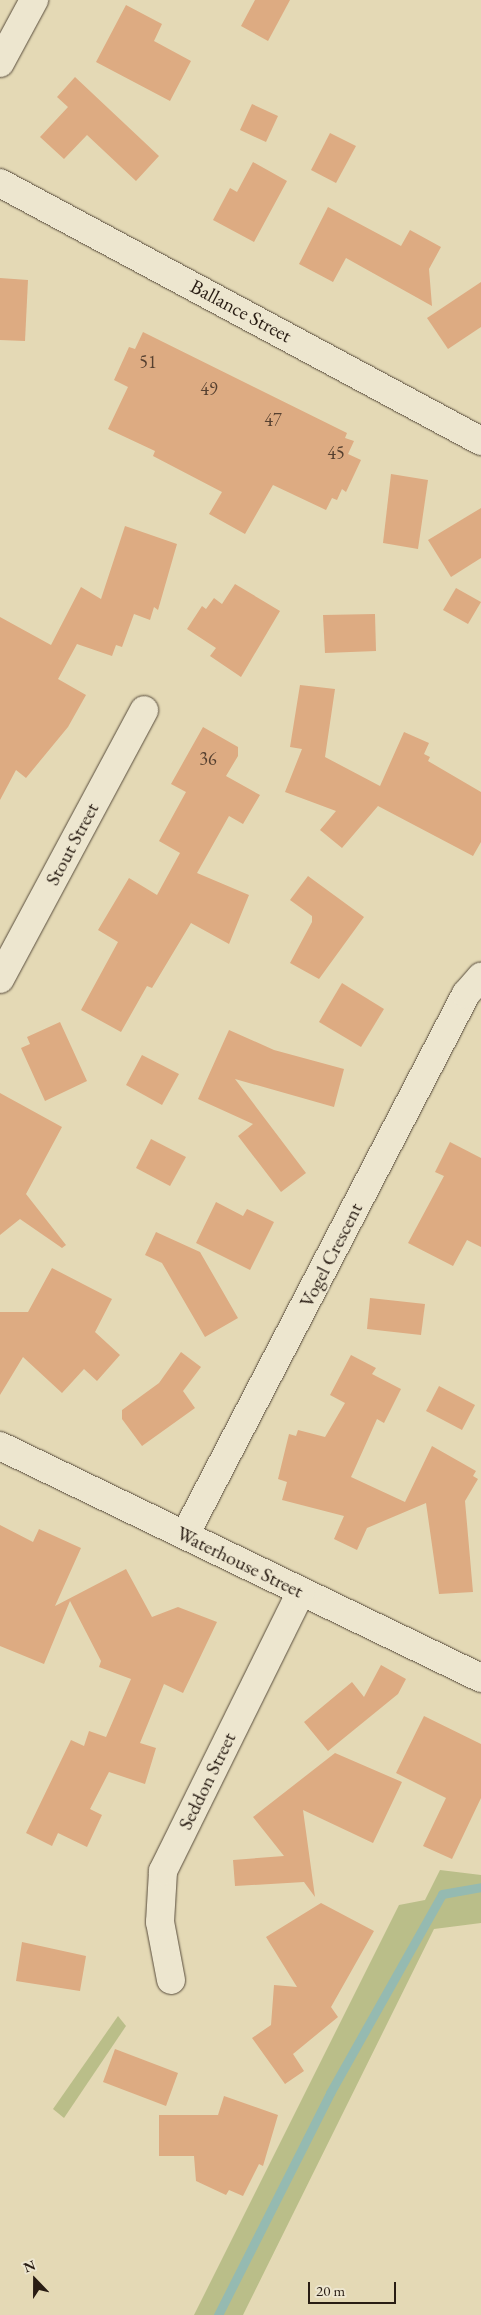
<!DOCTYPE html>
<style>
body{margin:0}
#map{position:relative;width:481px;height:2315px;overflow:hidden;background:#e4d9b5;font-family:"EB Garamond",serif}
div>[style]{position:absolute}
.green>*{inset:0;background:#babe89}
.stream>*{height:9px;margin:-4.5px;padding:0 4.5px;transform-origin:4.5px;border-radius:4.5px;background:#95bab1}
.building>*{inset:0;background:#ddab82}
.roads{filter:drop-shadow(0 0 1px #584c3c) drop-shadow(0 0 1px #584c3c)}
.street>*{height:28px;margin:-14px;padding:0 14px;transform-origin:14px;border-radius:14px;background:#ede6cf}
span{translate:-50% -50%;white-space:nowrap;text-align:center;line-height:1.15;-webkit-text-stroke:4.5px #ede6cf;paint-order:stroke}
.number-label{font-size:18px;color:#564030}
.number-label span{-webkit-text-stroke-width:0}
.street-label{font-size:20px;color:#291d14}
.north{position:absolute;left:10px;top:2255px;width:50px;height:50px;-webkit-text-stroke:4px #ede6cf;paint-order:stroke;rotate:338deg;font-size:14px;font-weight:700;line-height:20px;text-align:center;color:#291d14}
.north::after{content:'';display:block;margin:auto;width:18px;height:22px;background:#291d14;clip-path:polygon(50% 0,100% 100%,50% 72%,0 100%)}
.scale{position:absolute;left:308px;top:2282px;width:88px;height:22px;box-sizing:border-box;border:2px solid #291d14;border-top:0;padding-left:6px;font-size:15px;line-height:18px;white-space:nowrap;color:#291d14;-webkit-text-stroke:4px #ede6cf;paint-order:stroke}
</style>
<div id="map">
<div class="green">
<div style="clip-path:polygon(440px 1870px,481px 1875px,481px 1923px,434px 1929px,243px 2315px,194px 2315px,399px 1905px,425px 1900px)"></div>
<div style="clip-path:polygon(118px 2016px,126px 2026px,64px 2118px,53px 2109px)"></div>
</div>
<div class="stream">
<div style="left:218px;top:2315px;width:249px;rotate:-63.2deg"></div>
<div style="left:330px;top:2093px;width:228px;rotate:-60.6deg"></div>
<div style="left:442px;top:1894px;width:40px;rotate:-10deg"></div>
</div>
<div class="building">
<div style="clip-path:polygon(255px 0,290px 0,268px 41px,241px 26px)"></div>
<div style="clip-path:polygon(126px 5px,162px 24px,154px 41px,191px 61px,170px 101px,96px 62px)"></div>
<div style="clip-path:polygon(75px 77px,159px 156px,136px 181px,87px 135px,64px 159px,40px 137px,68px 107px,57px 97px)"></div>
<div style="clip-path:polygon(252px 104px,278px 116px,266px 142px,240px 130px)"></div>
<div style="clip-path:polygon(330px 133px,356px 146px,336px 183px,311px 170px)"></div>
<div style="clip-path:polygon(253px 162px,287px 181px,254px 242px,213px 220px,230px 188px,237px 192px)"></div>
<div style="clip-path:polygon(328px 207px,401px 246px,410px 230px,441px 247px,429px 269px,432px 306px,346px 258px,333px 282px,299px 264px)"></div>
<div style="clip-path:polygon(0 278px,28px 280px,25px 341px,0 340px)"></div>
<div style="clip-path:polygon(481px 282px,481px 327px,448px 349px,427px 318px)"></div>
<div style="clip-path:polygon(143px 332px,347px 433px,345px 438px,354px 441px,348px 454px,361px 460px,346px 492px,342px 489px,337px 500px,332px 498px,326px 510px,273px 485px,245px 534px,209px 514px,222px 492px,153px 456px,155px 451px,108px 429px,128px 387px,114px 380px,129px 347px,135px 349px)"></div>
<div style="clip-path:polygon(391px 474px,428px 480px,418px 549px,383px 543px)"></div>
<div style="clip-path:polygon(481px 508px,481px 558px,451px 577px,428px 540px)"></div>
<div style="clip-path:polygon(125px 526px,177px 544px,158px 610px,154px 607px,150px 620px,134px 614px,122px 647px,116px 645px,112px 656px,77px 644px,58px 679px,86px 695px,68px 727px,26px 778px,16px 770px,0 800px,0 617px,51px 645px,81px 587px,101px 599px)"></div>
<div style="clip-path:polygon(235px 584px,280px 611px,241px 677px,210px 656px,216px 648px,187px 629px,202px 606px,206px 609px,214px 598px,222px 604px)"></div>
<div style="clip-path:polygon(456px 588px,481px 602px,468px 624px,443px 610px)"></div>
<div style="clip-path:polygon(375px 614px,376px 651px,325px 653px,323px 615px)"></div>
<div style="clip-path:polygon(300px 685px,335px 689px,325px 757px,380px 786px,404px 732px,429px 743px,424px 754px,430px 757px,428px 761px,481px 792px,481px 842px,473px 856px,378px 806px,342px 848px,320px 830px,336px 811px,285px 792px,302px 749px,290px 747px)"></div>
<div style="clip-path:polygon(203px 727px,238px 747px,238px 756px,226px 776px,260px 795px,243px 824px,229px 816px,197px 873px,249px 895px,229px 944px,191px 923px,152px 988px,147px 986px,121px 1032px,81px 1010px,118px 942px,98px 930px,129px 878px,157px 895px,180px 853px,159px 841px,186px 792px,171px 784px)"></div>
<div style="clip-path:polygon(308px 876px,364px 917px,319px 979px,290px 963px,312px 922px,312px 916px,290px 900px)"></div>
<div style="clip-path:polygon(342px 983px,384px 1009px,361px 1047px,319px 1022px)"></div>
<div style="clip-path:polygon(60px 1022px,87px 1081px,45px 1101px,21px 1048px,30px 1044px,27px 1037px)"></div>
<div style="clip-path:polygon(229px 1030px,274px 1050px,344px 1069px,334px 1107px,235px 1079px,306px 1173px,281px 1192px,238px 1136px,253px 1124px,198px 1099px)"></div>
<div style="clip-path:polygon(142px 1055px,179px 1074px,162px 1105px,126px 1085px)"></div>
<div style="clip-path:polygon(0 1093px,62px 1127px,26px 1194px,66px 1245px,62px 1248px,20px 1219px,0 1235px)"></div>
<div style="clip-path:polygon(151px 1139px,186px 1157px,170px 1186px,136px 1168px)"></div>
<div style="clip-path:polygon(450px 1142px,481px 1158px,481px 1247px,467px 1240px,453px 1266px,408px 1243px,444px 1176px,435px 1172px)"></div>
<div style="clip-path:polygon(216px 1202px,243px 1216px,247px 1209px,274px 1222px,250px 1270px,196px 1243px)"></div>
<div style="clip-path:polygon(156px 1232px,200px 1252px,238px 1318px,205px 1337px,162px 1263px,145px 1255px)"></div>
<div style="clip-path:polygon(52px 1268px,112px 1299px,95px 1332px,120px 1355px,97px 1381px,84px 1369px,62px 1393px,23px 1357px,0 1395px,0 1312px,28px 1312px)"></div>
<div style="clip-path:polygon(370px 1298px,425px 1304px,421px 1335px,367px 1329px)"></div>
<div style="clip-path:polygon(181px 1352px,201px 1367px,183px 1391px,195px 1408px,142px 1446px,122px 1419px,122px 1410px,159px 1383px)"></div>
<div style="clip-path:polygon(351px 1355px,376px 1368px,372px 1374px,401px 1389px,384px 1423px,377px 1419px,351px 1477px,405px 1502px,432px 1446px,476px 1471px,473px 1476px,478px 1479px,465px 1501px,473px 1592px,439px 1594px,426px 1503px,367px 1528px,357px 1550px,334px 1539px,344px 1516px,282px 1500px,287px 1482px,278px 1479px,289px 1434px,296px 1436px,298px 1430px,325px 1437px,345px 1403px,330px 1395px)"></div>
<div style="clip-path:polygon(439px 1386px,475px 1405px,462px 1430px,426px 1411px)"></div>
<div style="clip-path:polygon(0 1525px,33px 1542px,39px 1529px,81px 1548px,55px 1606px,126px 1569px,152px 1617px,178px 1607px,217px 1622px,183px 1693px,164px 1684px,140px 1743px,156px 1748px,145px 1784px,109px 1772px,90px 1809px,102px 1815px,87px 1847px,58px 1833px,52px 1846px,26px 1833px,71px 1740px,84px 1746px,89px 1731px,106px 1737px,131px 1679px,99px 1667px,101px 1661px,70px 1601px,44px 1664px,0 1646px)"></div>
<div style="clip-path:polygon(381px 1665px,406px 1679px,398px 1694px,328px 1751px,304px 1722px,352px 1682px,364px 1697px)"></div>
<div style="clip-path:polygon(424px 1716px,481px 1744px,481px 1798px,452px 1859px,423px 1846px,446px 1798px,396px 1773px)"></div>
<div style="clip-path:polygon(335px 1753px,402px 1782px,373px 1843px,303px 1810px,315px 1897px,304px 1882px,235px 1886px,233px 1860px,284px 1856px,253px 1817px)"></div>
<div style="clip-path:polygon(321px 1903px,374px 1931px,331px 2007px,338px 2017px,293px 2054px,304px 2071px,285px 2084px,252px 2038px,271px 2025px,274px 1985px,297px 1987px,266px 1937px)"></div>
<div style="clip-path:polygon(22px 1942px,86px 1956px,80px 1991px,16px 1981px)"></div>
<div style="clip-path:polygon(115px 2049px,178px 2073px,166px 2106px,103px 2082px)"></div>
<div style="clip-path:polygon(224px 2096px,278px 2115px,263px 2166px,259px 2164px,243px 2196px,229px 2190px,226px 2195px,196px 2181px,194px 2156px,159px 2156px,159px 2115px,218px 2115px)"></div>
</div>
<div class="roads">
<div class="street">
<div style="left:0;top:63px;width:72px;rotate:-61.6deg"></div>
<div style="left:0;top:183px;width:546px;rotate:28.21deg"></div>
<div style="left:0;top:979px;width:305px;rotate:-61.8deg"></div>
<div style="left:0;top:1446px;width:534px;rotate:25.75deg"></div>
<div style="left:185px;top:1535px;width:610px;rotate:-62.55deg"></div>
<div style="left:466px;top:994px;width:23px;rotate:-49deg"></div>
<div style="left:171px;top:1980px;width:59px;rotate:-100.7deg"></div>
<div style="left:160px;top:1922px;width:51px;rotate:-86.6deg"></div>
<div style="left:163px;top:1871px;width:311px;rotate:-63.7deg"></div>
</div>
</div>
<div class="number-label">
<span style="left:148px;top:362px">51</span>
<span style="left:209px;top:389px">49</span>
<span style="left:273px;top:420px">47</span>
<span style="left:336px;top:453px">45</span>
<span style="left:208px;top:759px">36</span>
</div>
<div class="street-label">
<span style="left:241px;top:311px;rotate:28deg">Ballance Street</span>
<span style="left:72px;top:844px;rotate:-62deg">Stout Street</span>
<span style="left:331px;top:1255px;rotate:-63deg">Vogel Crescent</span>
<span style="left:240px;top:1562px;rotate:26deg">Waterhouse Street</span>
<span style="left:207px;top:1781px;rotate:-64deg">Seddon Street</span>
</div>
<div class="north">N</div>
<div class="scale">20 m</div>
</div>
